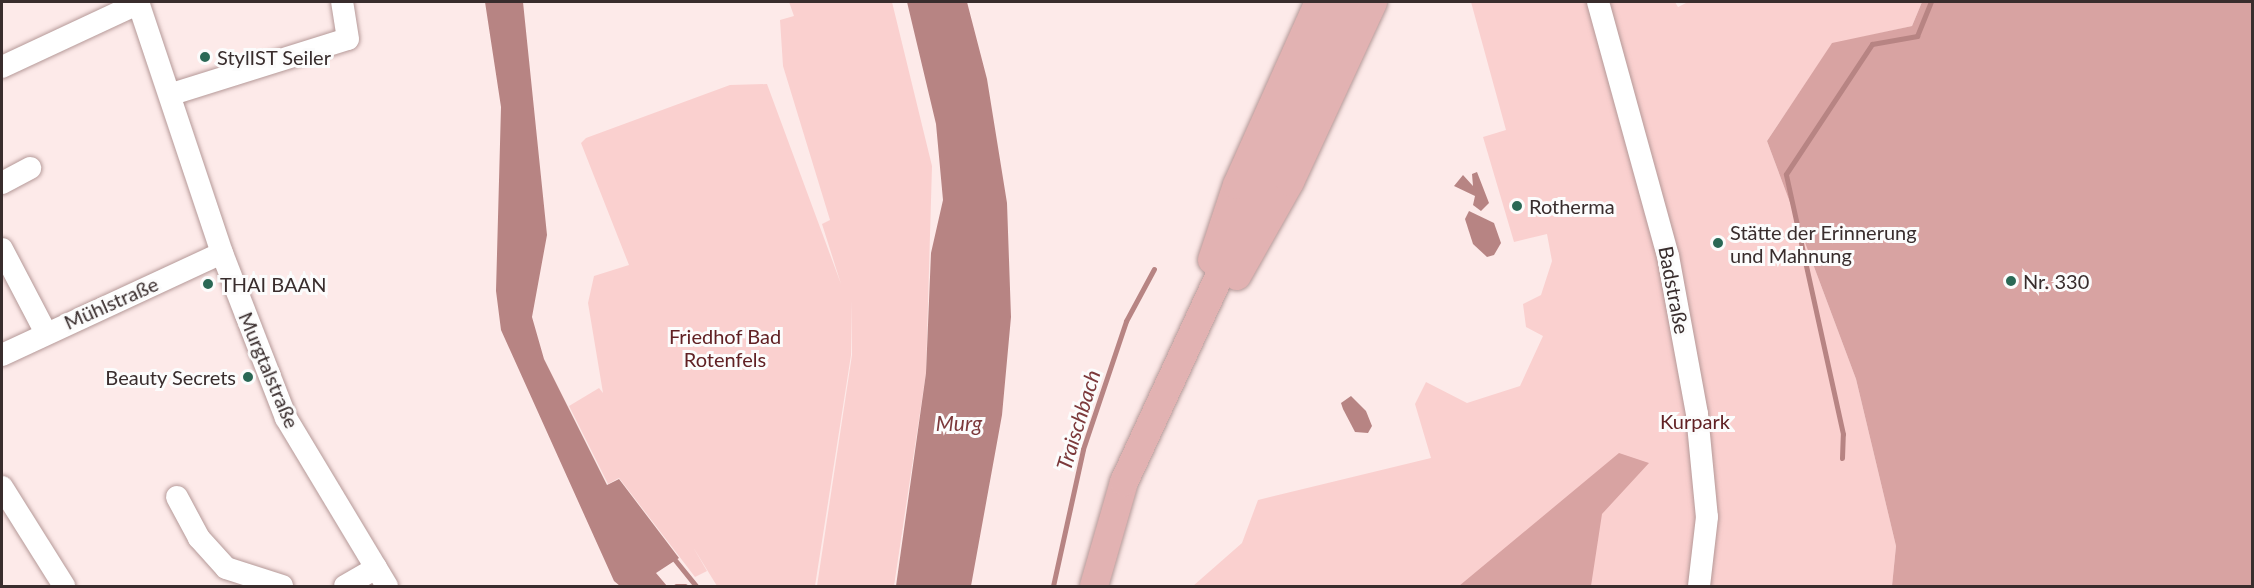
<!DOCTYPE html>
<meta charset="utf-8">
<style>
body{margin:0}
#map{position:relative;width:2254px;height:588px;overflow:hidden;background:#fdeae9;font-family:Lato,sans-serif}
div>[style]{position:absolute}
.green>*{inset:0;background:#fad0cf}
.forest>*{inset:0;background:#d8a3a2}
.water>*{inset:0;background:#b78483}
.stream>*{height:5px;margin:-2.5px;padding:0 2.5px;transform-origin:2.5px;border-radius:2.5px;background:#b78483}
.roads{filter:drop-shadow(0 0 2px #b59998) drop-shadow(0 0 2px #b59998)}
.minor>*{height:22px;margin:-11px;padding:0 11px;transform-origin:11px;border-radius:11px;background:#fff}
.major>*{height:28px;margin:-14px;padding:0 14px;transform-origin:14px;border-radius:14px;background:#e2b2b2}
.dots>*{width:16px;height:16px;translate:-50% -50%;box-sizing:border-box;border:3px solid #fcfcfc;border-radius:50%}
span{translate:-50% -50%;white-space:nowrap;text-align:center;line-height:1.15;-webkit-text-stroke:6px #fcfcfc;paint-order:stroke}
.poi-label{font-size:20px;color:#392d2d}
.left{translate:0 -50%;text-align:left}
.right{translate:-100% -50%;text-align:right}
.street-label{font-size:20px;color:#392d2d}
.park-label{font-size:20px;color:#612124}
.water-label{font-size:21px;color:#7c393b;font-style:italic}
.frame{position:absolute;inset:0;border:3px solid #392d2d;pointer-events:none}
</style>
<div id="map">
<div class="green">
<div style="clip-path:polygon(789px 2px,892px 2px,932px 166px,926px 373px,894px 586px,817px 586px,852px 355px,852px 300px,851px 355px,815px 586px,717px 586px,693px 547px,707px 571px,695px 577px,619px 478px,608px 484px,569px 406px,599px 388px,603px 393px,588px 303px,594px 276px,629px 265px,581px 143px,586px 138px,730px 85px,767px 84px,841px 284px,822px 224px,830px 220px,783px 66px,780px 20px,794px 16px)"></div>
<div style="clip-path:polygon(1471px 2px,1675px 2px,1678px 7px,1688px 2px,1922px 2px,1912px 26px,1832px 44px,1767px 141px,1856px 379px,1896px 546px,1892px 586px,1193px 586px,1242px 543px,1258px 500px,1431px 458px,1415px 404px,1426px 382px,1467px 403px,1520px 386px,1543px 336px,1526px 327px,1523px 304px,1541px 295px,1552px 261px,1547px 234px,1514px 242px,1483px 137px,1506px 130px)"></div>
</div>
<div class="forest">
<div style="clip-path:polygon(1922px 2px,2252px 2px,2252px 586px,1892px 586px,1896px 546px,1856px 379px,1767px 141px,1832px 43px,1912px 26px)"></div>
<div style="clip-path:polygon(1619px 453px,1649px 463px,1602px 514px,1591px 586px,1459px 586px)"></div>
</div>
<div class="water">
<div style="clip-path:polygon(485px 2px,523px 2px,547px 235px,532px 317px,544px 359px,607px 485px,619px 479px,679px 558px,656px 573px,667px 586px,620px 586px,614px 581px,501px 330px,496px 291px,501px 107px)"></div>
<div style="clip-path:polygon(907px 2px,967px 2px,987px 79px,1007px 203px,1011px 317px,1002px 415px,971px 586px,896px 586px,926px 373px,931px 253px,943px 200px,936px 124px)"></div>
<div style="clip-path:polygon(1477px 172px,1489px 203px,1481px 211px,1473px 205px,1475px 196px,1454px 186px,1463px 175px,1473px 186px,1472px 174px)"></div>
<div style="clip-path:polygon(1469px 211px,1494px 223px,1501px 243px,1494px 255px,1487px 257px,1473px 244px,1465px 219px)"></div>
<div style="clip-path:polygon(1351px 396px,1366px 411px,1372px 426px,1368px 433px,1355px 432px,1343px 409px,1341px 403px)"></div>
</div>
<div class="stream">
<div style="left:1842px;top:458px;width:24px;rotate:-88deg"></div>
<div style="left:1843px;top:434px;width:266px;rotate:-102.4deg"></div>
<div style="left:1786px;top:174px;width:156px;rotate:-56.5deg"></div>
<div style="left:1872px;top:44px;width:46px;rotate:-10.1deg"></div>
<div style="left:1917px;top:36px;width:37px;rotate:-68deg"></div>
<div style="left:675px;top:560px;width:33px;rotate:51deg"></div>
<div style="left:676px;top:586px;width:9px"></div>
<div style="left:1053px;top:586px;width:140px;rotate:-77.6deg"></div>
<div style="left:1083px;top:449px;width:135px;rotate:-71.4deg"></div>
<div style="left:1126px;top:321px;width:59px;rotate:-61.7deg"></div>
</div>
<div class="roads">
<div class="minor">
<div style="left:138px;top:2px;width:265px;rotate:71.5deg"></div>
<div style="left:222px;top:253px;width:177px;rotate:68.8deg"></div>
<div style="left:286px;top:418px;width:196px;rotate:59deg"></div>
<div style="left:1598px;top:2px;width:263px;rotate:74.6deg"></div>
<div style="left:1668px;top:256px;width:161px;rotate:79.6deg"></div>
<div style="left:1697px;top:414px;width:103px;rotate:84.5deg"></div>
<div style="left:1707px;top:517px;width:69px;rotate:96.6deg"></div>
<div style="left:2px;top:67px;width:151px;rotate:-25deg"></div>
<div style="left:172px;top:94px;width:184px;rotate:-17.4deg"></div>
<div style="left:348px;top:39px;width:37px;rotate:-99deg"></div>
<div style="left:2px;top:183px;width:32px;rotate:-28deg"></div>
<div style="left:2px;top:249px;width:95px;rotate:62.4deg"></div>
<div style="left:2px;top:355px;width:242px;rotate:-24.9deg"></div>
<div style="left:2px;top:487px;width:117px;rotate:57.9deg"></div>
<div style="left:177px;top:497px;width:47px;rotate:61.8deg"></div>
<div style="left:199px;top:538px;width:40px;rotate:48deg"></div>
<div style="left:226px;top:568px;width:59px;rotate:17.8deg"></div>
<div style="left:345px;top:586px;width:36px;rotate:-30deg"></div>
</div>
<div class="major">
<div style="left:1212px;top:260px;width:79px;rotate:-71.6deg"></div>
<div style="left:1237px;top:185px;width:201px;rotate:-65.9deg"></div>
<div style="left:1237px;top:276px;width:108px;rotate:-60.6deg"></div>
<div style="left:1290px;top:182px;width:198px;rotate:-65.2deg"></div>
<div style="left:1094px;top:586px;width:108px;rotate:-73.9deg"></div>
<div style="left:1124px;top:482px;width:529px;rotate:-65.18deg"></div>
</div>
</div>
<div class="dots">
<div style="left:205px;top:57px;background:#2a6855"></div>
<div style="left:1517px;top:206px;background:#2a6855"></div>
<div style="left:1718px;top:243px;background:#2a6855"></div>
<div style="left:2011px;top:281px;background:#2a6855"></div>
<div style="left:208px;top:284px;background:#2a6855"></div>
<div style="left:248px;top:377px;background:#2a6855"></div>
</div>
<div class="poi-label">
<span class="left" style="left:217px;top:57px">StylIST Seiler</span>
<span class="left" style="left:1529px;top:206px">Rotherma</span>
<span class="left" style="left:1730px;top:244px">Stätte der Erinnerung<br>und Mahnung</span>
<span class="left" style="left:2023px;top:281px">Nr. 330</span>
<span class="left" style="left:220px;top:284px">THAI BAAN</span>
<span class="right" style="left:236px;top:377px">Beauty Secrets</span>
</div>
<div class="street-label">
<span style="left:1674px;top:290px;rotate:79deg">Badstraße</span>
<span style="left:111px;top:303px;rotate:-24deg">Mühlstraße</span>
<span style="left:269px;top:370px;rotate:67deg">Murgtalstraße</span>
</div>
<div class="park-label">
<span style="left:725px;top:348px">Friedhof Bad<br>Rotenfels</span>
<span style="left:1695px;top:421px">Kurpark</span>
</div>
<div class="water-label">
<span style="left:1078px;top:420px;rotate:-73deg">Traischbach</span>
<span style="left:959px;top:423px">Murg</span>
</div>
<div class="frame"></div>
</div>
